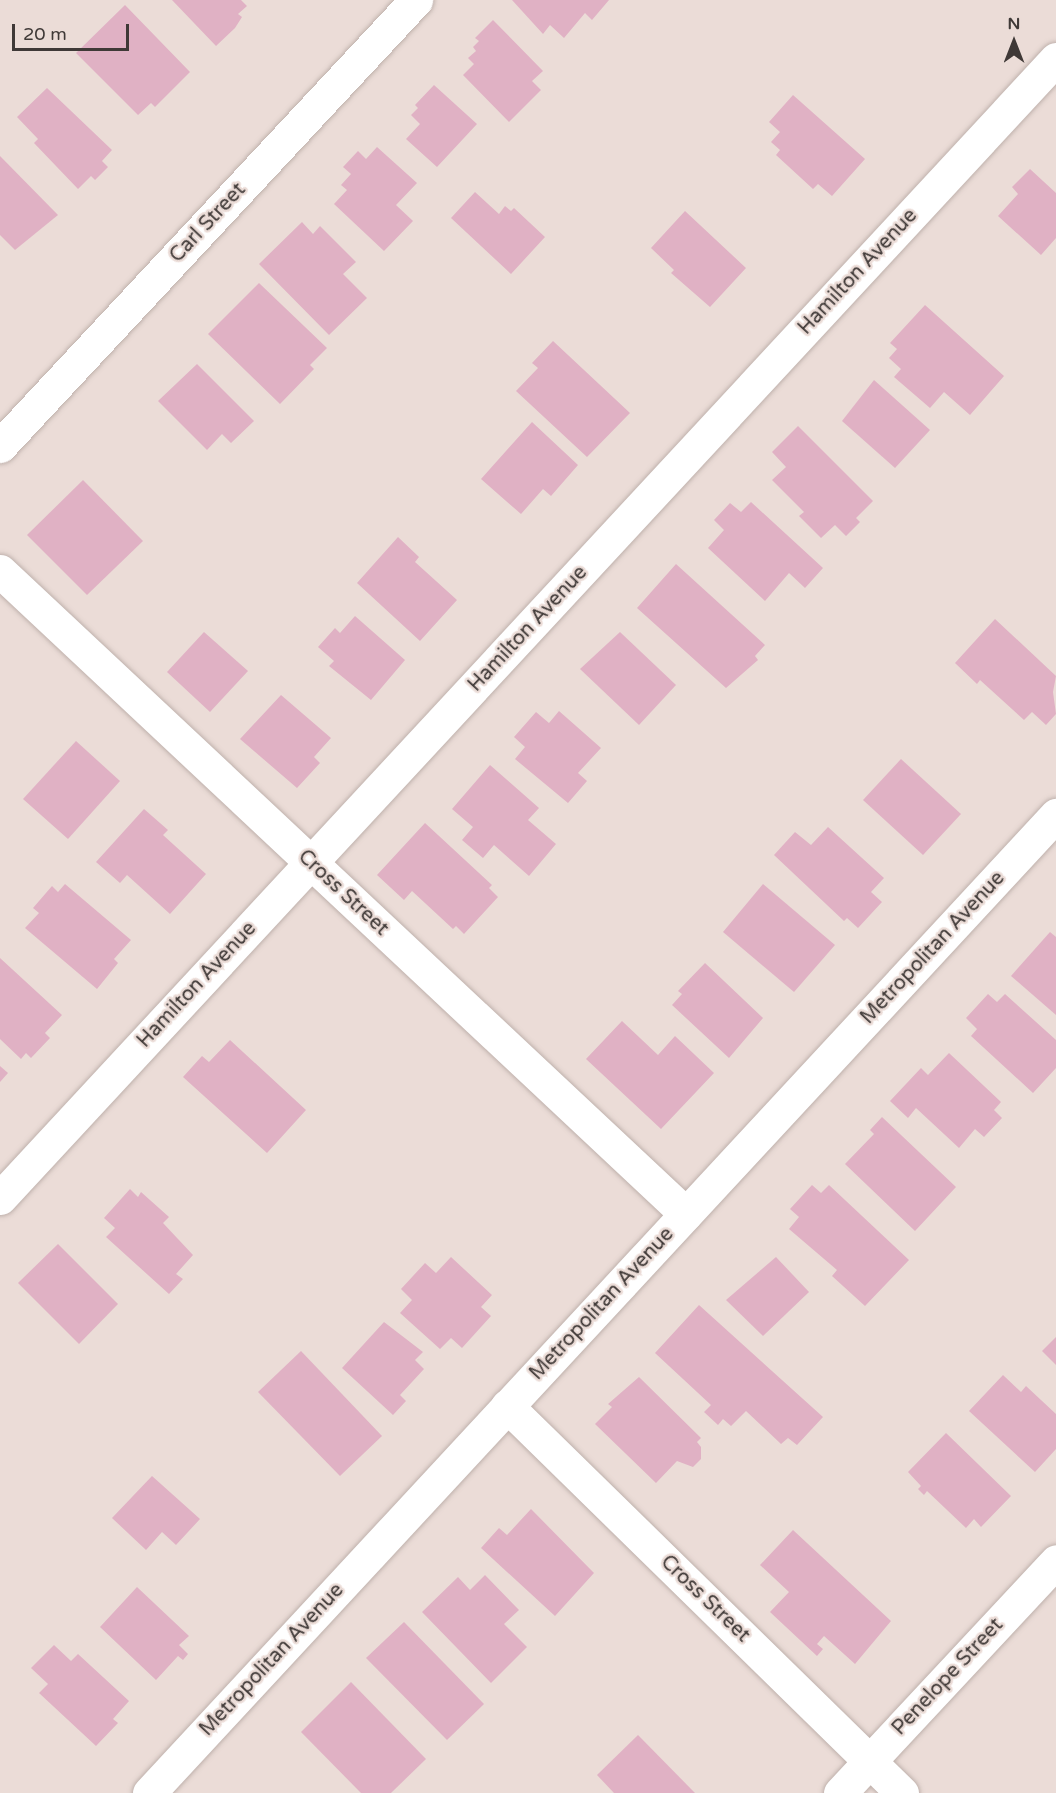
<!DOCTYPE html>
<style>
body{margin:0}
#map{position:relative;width:1056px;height:1793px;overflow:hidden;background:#ebdcd7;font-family:"Varela Round",sans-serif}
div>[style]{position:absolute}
.building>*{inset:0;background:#e0b1c4}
.roads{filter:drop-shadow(0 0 2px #bfb1ac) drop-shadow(0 0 2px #bfb1ac)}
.minor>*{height:33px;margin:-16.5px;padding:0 16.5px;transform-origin:16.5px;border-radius:16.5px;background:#fff}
span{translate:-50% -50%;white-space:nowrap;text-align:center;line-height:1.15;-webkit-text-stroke:5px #ebdcd7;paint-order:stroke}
.street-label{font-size:20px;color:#3f3937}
.north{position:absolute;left:984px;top:12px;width:60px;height:60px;-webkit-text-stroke:4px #ebdcd7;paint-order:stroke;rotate:0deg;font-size:16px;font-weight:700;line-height:24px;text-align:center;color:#3f3937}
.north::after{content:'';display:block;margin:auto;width:21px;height:27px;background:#3f3937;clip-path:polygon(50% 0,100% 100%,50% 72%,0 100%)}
.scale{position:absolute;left:12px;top:24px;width:117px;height:27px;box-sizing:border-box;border:3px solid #3f3937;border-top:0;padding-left:8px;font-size:18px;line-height:21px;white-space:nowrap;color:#3f3937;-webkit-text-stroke:4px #ebdcd7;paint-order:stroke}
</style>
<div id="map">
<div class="building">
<div style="clip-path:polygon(172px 0,241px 0,247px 6px,238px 14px,242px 17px,235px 28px,216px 46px)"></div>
<div style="clip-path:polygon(512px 0,609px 0,592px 20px,585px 13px,564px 38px,550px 25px,543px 34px)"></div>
<div style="clip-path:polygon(125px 5px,190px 72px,155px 107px,151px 103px,138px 115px,76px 53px)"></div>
<div style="clip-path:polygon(493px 20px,543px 71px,532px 81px,541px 90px,509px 122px,463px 75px,474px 64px,468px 58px,476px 51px,473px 47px,479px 41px,475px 38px)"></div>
<div style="clip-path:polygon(434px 85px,477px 124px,437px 167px,406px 139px,420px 124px,411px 115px,418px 108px,415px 105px)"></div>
<div style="clip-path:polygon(47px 88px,112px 150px,102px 161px,108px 167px,95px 180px,91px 176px,78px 189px,34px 143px,38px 139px,17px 117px)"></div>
<div style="clip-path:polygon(793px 95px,865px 159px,832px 196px,818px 184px,813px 189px,776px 155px,780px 150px,771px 142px,780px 132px,769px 122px)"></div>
<div style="clip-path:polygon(377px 147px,417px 183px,396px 205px,413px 221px,384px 251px,334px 204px,347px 190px,341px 185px,351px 174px,343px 167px,358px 151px,366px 159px)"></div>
<div style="clip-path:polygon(0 156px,58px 215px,15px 250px,0 235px)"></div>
<div style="clip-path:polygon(1030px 169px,1056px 193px,1056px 238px,1041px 255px,998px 216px,1018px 194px,1012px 187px)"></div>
<div style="clip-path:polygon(475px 192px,499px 214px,505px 206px,511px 211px,514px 208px,545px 237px,511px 274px,451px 218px)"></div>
<div style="clip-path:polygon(685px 211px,746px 268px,710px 307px,671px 273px,674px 270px,651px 248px)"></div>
<div style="clip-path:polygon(302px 222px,313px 234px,320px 226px,356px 262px,343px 274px,367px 298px,329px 335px,259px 264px)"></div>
<div style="clip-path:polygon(259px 283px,327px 348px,310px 365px,314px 369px,280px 404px,208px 334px)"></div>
<div style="clip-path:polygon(925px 305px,1004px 376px,970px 415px,944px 392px,930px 408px,894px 377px,901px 369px,889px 358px,897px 349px,890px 343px)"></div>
<div style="clip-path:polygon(553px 341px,630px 413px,587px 457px,516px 391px,538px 368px,532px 363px)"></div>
<div style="clip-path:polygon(197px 364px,254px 421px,231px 443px,222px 434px,207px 450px,158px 401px)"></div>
<div style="clip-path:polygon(874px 380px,930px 430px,895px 468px,842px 421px)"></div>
<div style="clip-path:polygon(532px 422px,578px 465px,551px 496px,543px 489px,521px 514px,481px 479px)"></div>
<div style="clip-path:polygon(798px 426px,873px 501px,856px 518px,860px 522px,846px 536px,835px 525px,821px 538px,799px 516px,804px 512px,772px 480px,786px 467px,772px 452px)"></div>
<div style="clip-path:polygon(83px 480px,143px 541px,87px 595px,27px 535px)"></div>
<div style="clip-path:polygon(751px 502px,823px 568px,805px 588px,789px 573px,765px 601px,708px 548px,724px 530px,714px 520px,730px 503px,741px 512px)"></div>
<div style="clip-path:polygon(398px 537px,419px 557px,415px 562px,457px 600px,420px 641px,357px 583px)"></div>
<div style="clip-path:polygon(676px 564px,765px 645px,755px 656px,758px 660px,726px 688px,637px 608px)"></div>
<div style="clip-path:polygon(355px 616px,405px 660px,371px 700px,329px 666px,334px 661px,318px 647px,335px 628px,340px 633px)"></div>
<div style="clip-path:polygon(995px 619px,1056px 676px,1053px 692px,1056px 714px,1046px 725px,1032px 712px,1024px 720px,980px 680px,977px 684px,955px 663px)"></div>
<div style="clip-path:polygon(204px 632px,248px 671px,210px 712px,167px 672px)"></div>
<div style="clip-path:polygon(620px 632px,676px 685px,639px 725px,580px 669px)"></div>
<div style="clip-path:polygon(281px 695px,331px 738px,314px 757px,320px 763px,297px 788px,240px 739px)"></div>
<div style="clip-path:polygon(559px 711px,601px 748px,578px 773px,587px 781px,568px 803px,515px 759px,525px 747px,514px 737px,536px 712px,549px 723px)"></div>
<div style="clip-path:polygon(76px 741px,120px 781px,68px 839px,23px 799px)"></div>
<div style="clip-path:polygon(901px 759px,961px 814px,923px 855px,863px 800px)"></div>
<div style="clip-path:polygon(490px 765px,539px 808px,528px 820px,556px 844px,529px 876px,494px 845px,483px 858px,462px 840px,473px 827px,452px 809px)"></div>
<div style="clip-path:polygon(144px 809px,168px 830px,163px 835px,206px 874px,170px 914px,127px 875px,120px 883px,96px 862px)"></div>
<div style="clip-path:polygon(425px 823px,492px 885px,489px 888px,498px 897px,464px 934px,456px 926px,453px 929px,412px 891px,404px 900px,377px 875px)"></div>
<div style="clip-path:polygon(828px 827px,884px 878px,871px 892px,882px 902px,858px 928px,847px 918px,844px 921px,774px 855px,795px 832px,811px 845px)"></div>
<div style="clip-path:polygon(65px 884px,131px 940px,114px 959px,118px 963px,97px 989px,25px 928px,39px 913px,33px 908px,52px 886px,58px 892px)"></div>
<div style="clip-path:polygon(763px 884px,835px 945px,794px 992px,723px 932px)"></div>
<div style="clip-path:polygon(1050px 932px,1056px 937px,1056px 1015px,1011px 976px)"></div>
<div style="clip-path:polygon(0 958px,62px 1015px,45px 1033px,50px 1038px,31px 1058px,26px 1053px,21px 1059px,0 1039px)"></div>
<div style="clip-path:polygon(705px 963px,763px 1018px,729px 1058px,672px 1005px,682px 994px,678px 991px)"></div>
<div style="clip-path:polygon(988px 994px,997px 1002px,1005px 994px,1056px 1040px,1056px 1068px,1033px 1093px,971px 1036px,977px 1029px,966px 1018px)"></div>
<div style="clip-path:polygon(622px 1021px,658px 1055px,675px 1036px,714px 1073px,661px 1129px,586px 1059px)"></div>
<div style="clip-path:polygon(230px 1040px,306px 1110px,267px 1153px,183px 1077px,202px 1056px,209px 1062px)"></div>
<div style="clip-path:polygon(949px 1053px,1001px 1102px,994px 1110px,1002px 1118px,984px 1137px,975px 1129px,959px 1148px,916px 1108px,908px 1118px,890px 1101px,921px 1068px,928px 1075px)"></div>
<div style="clip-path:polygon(0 1066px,8px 1073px,0 1082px)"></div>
<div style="clip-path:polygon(882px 1117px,956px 1187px,915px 1231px,845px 1164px,874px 1134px,870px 1130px)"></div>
<div style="clip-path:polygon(812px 1185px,821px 1193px,829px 1185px,909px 1260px,865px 1306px,832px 1276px,837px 1270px,789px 1229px,799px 1217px,790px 1209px)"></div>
<div style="clip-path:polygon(130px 1189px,138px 1197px,141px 1192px,169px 1217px,163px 1223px,193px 1255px,176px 1274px,183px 1279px,169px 1294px,106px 1237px,115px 1228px,104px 1218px)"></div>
<div style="clip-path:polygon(58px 1244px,118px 1304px,79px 1344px,18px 1283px)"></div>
<div style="clip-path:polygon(451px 1257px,492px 1295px,481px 1307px,491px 1316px,462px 1348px,451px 1338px,440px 1349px,400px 1313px,412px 1300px,401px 1289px,425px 1263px,436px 1273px)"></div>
<div style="clip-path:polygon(776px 1257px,809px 1292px,763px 1336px,726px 1300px)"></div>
<div style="clip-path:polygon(699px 1305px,823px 1417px,797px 1445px,788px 1438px,781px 1444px,746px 1411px,731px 1426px,723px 1419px,718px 1425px,704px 1412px,711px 1405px,655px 1353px)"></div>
<div style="clip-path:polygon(384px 1322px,423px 1352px,415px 1360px,424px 1369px,400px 1395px,406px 1401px,393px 1415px,342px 1368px)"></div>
<div style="clip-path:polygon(1056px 1337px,1056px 1365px,1042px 1351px)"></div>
<div style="clip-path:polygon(301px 1351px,382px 1436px,340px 1476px,258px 1392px)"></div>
<div style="clip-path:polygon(1003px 1375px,1021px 1392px,1026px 1386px,1056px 1414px,1056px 1449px,1035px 1472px,969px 1411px)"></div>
<div style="clip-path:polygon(639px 1377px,701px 1438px,697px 1442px,701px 1447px,701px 1459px,693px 1467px,677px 1461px,656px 1483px,595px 1424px,612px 1407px,608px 1404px)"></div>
<div style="clip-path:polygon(946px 1433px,1011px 1496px,981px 1527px,974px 1519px,966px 1528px,927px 1491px,924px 1495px,918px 1489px,921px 1486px,908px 1472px)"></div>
<div style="clip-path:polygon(152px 1476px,200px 1519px,176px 1545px,162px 1532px,146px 1550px,112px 1518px)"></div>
<div style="clip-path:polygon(531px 1509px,594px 1573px,555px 1616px,481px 1548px,499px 1528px,507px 1535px)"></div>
<div style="clip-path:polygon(793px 1530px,891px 1621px,855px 1664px,824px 1636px,817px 1644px,823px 1649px,817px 1656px,770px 1612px,789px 1592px,760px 1565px)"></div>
<div style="clip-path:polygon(485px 1575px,519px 1610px,504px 1624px,527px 1647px,491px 1683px,422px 1612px,458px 1577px,470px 1590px)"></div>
<div style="clip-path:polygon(137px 1587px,189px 1636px,179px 1645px,188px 1654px,183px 1660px,178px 1656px,156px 1680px,100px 1627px)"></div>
<div style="clip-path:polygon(404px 1622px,484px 1704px,447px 1740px,366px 1658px)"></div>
<div style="clip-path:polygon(54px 1645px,71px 1661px,78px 1654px,129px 1701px,113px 1719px,118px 1723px,96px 1746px,39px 1693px,48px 1684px,31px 1668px)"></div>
<div style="clip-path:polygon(351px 1682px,426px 1759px,391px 1793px,361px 1793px,301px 1732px)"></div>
<div style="clip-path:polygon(638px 1735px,695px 1793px,614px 1793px,597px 1775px)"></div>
</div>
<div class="roads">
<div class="minor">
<div style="left:0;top:446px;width:610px;rotate:-46.99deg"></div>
<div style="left:0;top:571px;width:940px;rotate:43.15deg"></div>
<div style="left:0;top:1198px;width:1553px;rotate:-47.17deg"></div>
<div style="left:507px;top:1406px;width:553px;rotate:44.41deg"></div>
<div style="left:149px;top:1793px;width:1334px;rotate:-47.16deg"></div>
<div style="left:840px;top:1793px;width:317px;rotate:-47deg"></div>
</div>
</div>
<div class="street-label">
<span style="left:208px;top:223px;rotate:-47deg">Carl Street</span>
<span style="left:858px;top:272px;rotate:-47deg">Hamilton Avenue</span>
<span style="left:528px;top:629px;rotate:-47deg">Hamilton Avenue</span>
<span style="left:343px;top:893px;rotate:43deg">Cross Street</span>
<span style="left:933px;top:948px;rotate:-47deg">Metropolitan Avenue</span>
<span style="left:197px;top:985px;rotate:-47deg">Hamilton Avenue</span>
<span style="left:602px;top:1304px;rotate:-47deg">Metropolitan Avenue</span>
<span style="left:705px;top:1599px;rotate:44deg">Cross Street</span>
<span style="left:272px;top:1660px;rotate:-47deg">Metropolitan Avenue</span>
<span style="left:948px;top:1677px;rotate:-47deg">Penelope Street</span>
</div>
<div class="north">N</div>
<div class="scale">20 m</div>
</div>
